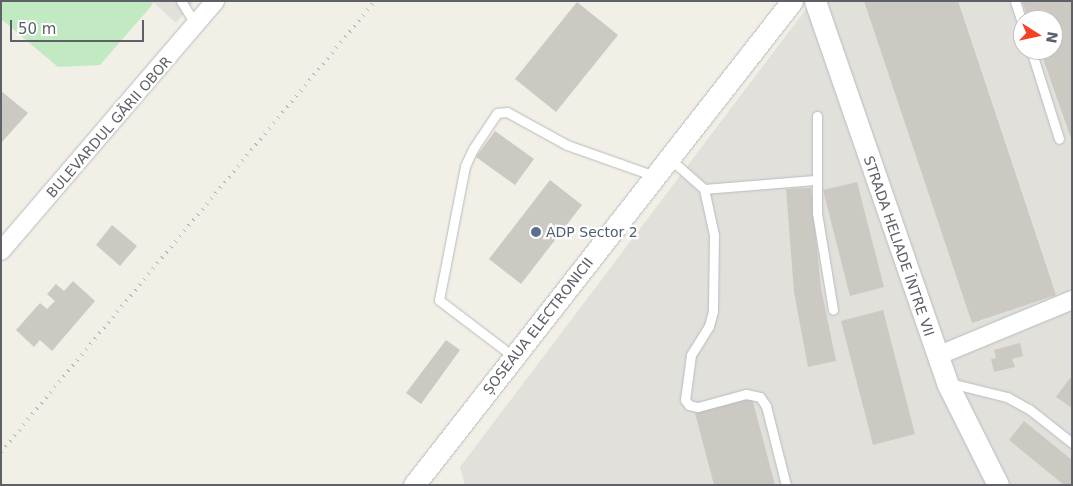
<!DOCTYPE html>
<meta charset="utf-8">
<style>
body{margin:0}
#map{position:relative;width:1073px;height:486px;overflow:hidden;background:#f1efe6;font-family:"DejaVu Sans",sans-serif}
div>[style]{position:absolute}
.industrial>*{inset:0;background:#e1e0da}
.green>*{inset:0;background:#c1eac3}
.building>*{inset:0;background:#ccc9c3}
.roads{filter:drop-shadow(0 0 1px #b8bbc0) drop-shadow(0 0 1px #b8bbc0)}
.service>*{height:9px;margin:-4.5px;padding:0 4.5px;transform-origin:4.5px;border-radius:4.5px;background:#fff}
.minor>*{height:18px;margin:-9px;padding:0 9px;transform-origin:9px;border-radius:9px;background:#fff}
.tertiary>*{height:21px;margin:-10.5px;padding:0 10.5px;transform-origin:10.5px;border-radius:10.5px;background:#fff}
.rail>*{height:4px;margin-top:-2px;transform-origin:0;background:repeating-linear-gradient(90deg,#b7b8b8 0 1px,transparent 0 7px)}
.dots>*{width:14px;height:14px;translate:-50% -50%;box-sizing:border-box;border:2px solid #fff;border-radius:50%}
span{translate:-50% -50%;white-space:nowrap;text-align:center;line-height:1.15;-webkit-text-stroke:4.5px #fff;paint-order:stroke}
.street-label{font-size:14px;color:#5d6167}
.service-label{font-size:14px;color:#4e5e75}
.left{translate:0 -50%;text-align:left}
.frame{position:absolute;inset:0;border:2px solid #5d6167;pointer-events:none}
.north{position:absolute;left:1013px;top:10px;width:50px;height:50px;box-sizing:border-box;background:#fff;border:1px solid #bec0c2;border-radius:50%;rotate:100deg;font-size:14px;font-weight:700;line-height:20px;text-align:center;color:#5d6167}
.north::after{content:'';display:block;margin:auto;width:18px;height:22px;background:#f54227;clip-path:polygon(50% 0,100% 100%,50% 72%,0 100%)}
.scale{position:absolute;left:10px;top:20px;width:134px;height:22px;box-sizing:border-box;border:2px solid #5d6167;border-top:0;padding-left:6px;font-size:15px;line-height:18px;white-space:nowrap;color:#5d6167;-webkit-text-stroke:4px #fff;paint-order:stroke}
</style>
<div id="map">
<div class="industrial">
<div style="clip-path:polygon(152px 1px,194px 1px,176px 23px)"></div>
<div style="clip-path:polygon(evenodd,812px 1px,1072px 1px,1072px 485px,465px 485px,460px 467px,812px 1px,1023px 20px,1053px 20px,1053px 50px,1023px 50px,1023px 20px)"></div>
</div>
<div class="green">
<div style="clip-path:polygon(1px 1px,152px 1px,153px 4px,100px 65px,58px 67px,1px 19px)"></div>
</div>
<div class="building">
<div style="clip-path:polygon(864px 1px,958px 1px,1056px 295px,972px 323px)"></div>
<div style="clip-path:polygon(1022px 1px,1072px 1px,1072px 141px,1040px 50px,1053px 50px,1053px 20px,1029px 20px)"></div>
<div style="clip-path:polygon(577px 2px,618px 35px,556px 112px,515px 79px)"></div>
<div style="clip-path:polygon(1px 91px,28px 113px,1px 143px)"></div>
<div style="clip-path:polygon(495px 131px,534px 159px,515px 185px,476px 157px)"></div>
<div style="clip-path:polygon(550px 180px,582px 205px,521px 284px,489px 259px)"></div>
<div style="clip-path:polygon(857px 182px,884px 287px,850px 296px,823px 190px)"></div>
<div style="clip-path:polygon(811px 188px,821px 288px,836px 361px,808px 367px,794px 292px,786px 189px)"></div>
<div style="clip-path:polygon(112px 225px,137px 246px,120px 266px,96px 245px)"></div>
<div style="clip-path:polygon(73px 281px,95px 301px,52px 351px,40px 340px,34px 347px,16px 330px,40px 303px,47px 309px,55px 301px,47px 294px,56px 284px,64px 291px)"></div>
<div style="clip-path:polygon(883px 310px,915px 434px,873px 445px,841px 321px)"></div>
<div style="clip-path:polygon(446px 340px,460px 350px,421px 404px,406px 393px)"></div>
<div style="clip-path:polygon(1020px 343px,1023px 356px,1012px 359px,1015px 367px,994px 372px,991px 359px,996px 358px,994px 350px)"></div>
<div style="clip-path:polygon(1070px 378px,1072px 380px,1072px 408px,1056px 397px)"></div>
<div style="clip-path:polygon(752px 398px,775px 485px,714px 485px,695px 413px)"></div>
<div style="clip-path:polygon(1024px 421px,1072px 460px,1072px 485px,1064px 485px,1009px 440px)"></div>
</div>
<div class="roads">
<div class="service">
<div style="left:181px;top:1px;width:28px;rotate:58deg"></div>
<div style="left:1015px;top:1px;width:25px;rotate:72deg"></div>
<div style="left:1031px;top:50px;width:93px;rotate:72.5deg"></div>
<div style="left:817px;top:116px;width:97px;rotate:90deg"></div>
<div style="left:817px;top:213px;width:98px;rotate:80.6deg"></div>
<div style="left:669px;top:158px;width:47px;rotate:41.5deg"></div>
<div style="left:704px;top:189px;width:111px;rotate:-4.6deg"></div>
<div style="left:704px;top:189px;width:47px;rotate:77.7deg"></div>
<div style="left:714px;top:235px;width:76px;rotate:90.8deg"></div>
<div style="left:713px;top:311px;width:16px;rotate:105deg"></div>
<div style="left:709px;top:326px;width:34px;rotate:122deg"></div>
<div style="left:691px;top:355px;width:45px;rotate:97.6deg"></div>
<div style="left:685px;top:400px;width:6px;rotate:51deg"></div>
<div style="left:689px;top:405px;width:9px;rotate:13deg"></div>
<div style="left:698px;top:407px;width:50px;rotate:-15.2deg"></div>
<div style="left:746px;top:394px;width:14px;rotate:12deg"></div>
<div style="left:760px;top:397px;width:11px;rotate:56deg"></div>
<div style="left:766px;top:406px;width:81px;rotate:75.8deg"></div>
<div style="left:514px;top:357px;width:94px;rotate:-142.8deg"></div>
<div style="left:439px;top:300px;width:136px;rotate:-79deg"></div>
<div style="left:465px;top:166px;width:19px;rotate:-65deg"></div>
<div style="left:473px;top:149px;width:43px;rotate:-56.3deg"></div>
<div style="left:497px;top:113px;width:10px;rotate:-6deg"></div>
<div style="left:507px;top:112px;width:68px;rotate:28.8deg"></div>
<div style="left:567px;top:145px;width:93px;rotate:19.4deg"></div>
<div style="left:950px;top:383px;width:59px;rotate:13.8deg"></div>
<div style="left:1007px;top:397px;width:25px;rotate:29deg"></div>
<div style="left:1029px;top:409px;width:55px;rotate:38.3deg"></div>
</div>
<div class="minor">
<div style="left:1px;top:251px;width:329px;rotate:-49.4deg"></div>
<div style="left:937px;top:356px;width:146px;rotate:-22.5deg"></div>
</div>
<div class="tertiary">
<div style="left:815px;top:1px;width:404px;rotate:70.9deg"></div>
<div style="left:947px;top:383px;width:114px;rotate:63.4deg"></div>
<div style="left:414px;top:485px;width:614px;rotate:-52.01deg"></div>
</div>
</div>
<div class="rail">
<div style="left:1px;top:452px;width:586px;rotate:-50.33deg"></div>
</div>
<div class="dots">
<div style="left:536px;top:232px;background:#5c6f8a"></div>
</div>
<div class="street-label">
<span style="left:109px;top:127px;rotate:-49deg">BULEVARDUL GĂRII OBOR</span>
<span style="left:899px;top:246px;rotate:71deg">STRADA HELIADE ÎNTRE VII</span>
<span style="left:538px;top:326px;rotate:-52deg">ȘOSEAUA ELECTRONICII</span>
</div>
<div class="service-label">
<span class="left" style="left:546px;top:232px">ADP Sector 2</span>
</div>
<div class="frame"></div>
<div class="north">N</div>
<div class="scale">50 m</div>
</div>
